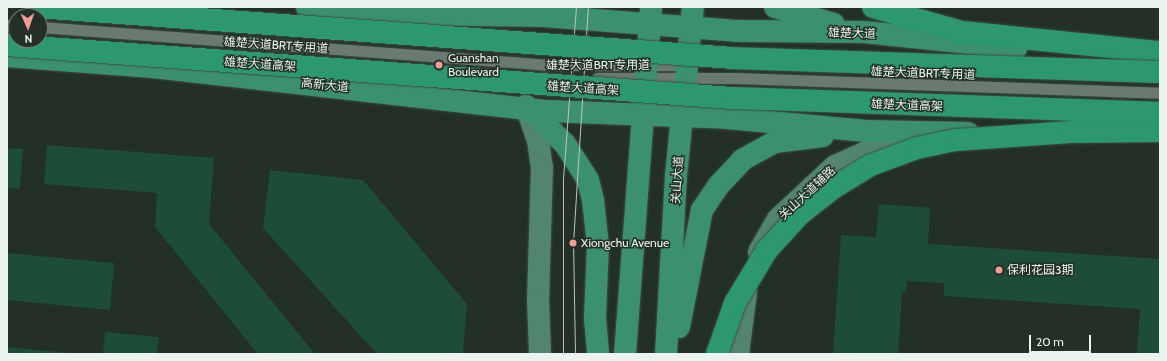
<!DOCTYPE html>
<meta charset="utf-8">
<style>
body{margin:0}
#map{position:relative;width:1167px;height:361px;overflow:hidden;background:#223028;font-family:Cabin,"Noto Sans SC",sans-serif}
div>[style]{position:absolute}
.building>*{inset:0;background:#1d4d37}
.roads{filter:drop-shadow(0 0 1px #414d46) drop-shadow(0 0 1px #414d46)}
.service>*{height:11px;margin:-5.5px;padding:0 5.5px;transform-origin:5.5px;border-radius:5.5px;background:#6a7a71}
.secondary>*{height:22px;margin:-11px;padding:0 11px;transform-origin:11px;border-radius:11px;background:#528570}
.primary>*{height:22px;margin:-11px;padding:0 11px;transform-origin:11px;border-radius:11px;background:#3b916f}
.trunk>*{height:22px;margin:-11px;padding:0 11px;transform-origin:11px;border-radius:11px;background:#2b986e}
.tram>*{height:1px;margin:-0.5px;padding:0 0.5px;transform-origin:0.5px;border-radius:0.5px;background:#bcc6bf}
.bridges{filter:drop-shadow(0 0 1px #414d46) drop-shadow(0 0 1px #414d46)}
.trunk-bridge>*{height:22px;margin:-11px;padding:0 11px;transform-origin:11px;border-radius:11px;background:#2b986e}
.dots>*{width:11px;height:11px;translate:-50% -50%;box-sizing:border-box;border:2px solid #223028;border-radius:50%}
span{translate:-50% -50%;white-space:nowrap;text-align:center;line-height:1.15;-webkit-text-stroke:3px #223028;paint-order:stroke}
.street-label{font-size:12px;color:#eaf3ed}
.poi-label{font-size:12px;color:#eaf3ed}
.left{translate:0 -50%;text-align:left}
.frame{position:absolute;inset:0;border:8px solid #eaf3ed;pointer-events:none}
.north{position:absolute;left:8px;top:8px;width:40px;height:40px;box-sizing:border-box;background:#223028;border:1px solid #727e77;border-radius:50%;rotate:178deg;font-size:11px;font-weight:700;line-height:16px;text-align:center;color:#eaf3ed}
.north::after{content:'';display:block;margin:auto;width:14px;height:18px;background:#f59c96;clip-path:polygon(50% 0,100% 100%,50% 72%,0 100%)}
.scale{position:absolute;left:1029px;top:335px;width:62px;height:18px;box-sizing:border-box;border:2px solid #eaf3ed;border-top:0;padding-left:5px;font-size:12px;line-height:14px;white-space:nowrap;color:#eaf3ed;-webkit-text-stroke:3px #223028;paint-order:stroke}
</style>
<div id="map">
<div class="building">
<div style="clip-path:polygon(47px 145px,214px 158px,209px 224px,315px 354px,258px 354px,155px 227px,157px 193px,44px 184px)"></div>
<div style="clip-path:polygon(7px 148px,23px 149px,20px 189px,7px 188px)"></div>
<div style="clip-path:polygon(270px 170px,363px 180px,467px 304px,463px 354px,377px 354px,263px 228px)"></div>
<div style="clip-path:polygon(879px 204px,930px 208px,928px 244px,1160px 259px,1160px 354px,1137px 354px,1140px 309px,944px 296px,944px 283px,907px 281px,906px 292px,902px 292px,898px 354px,833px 354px,841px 235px,876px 237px)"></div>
<div style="clip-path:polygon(7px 253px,114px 263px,110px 310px,7px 300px)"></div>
<div style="clip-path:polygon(105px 332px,159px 337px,157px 354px,103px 354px)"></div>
<div style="clip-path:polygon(7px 347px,69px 353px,69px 354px,7px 354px)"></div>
</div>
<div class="roads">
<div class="service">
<div style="left:7px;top:25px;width:9px;rotate:6deg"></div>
<div style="left:40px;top:27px;width:511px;rotate:4.26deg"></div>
<div style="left:550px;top:65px;width:140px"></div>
<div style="left:597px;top:78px;width:139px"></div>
<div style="left:736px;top:78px;width:424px;rotate:2deg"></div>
</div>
<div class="secondary">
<div style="left:526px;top:106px;width:36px;rotate:71deg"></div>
<div style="left:538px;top:140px;width:27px;rotate:82deg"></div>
<div style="left:542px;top:167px;width:132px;rotate:91.7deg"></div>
<div style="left:538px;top:299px;width:55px;rotate:87.9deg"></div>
<div style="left:759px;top:252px;width:38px;rotate:-60deg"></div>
<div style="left:778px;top:219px;width:78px;rotate:-42.9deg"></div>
<div style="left:835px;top:166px;width:36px;rotate:-24deg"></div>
<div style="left:868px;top:151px;width:55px;rotate:-12.5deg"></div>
<div style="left:738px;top:354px;width:63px;rotate:-82.6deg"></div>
</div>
<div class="primary">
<div style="left:307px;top:7px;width:97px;rotate:4.1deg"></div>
<div style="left:404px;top:14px;width:139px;rotate:0.8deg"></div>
<div style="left:543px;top:16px;width:194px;rotate:4.4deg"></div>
<div style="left:736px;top:31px;width:128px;rotate:0.4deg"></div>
<div style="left:864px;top:32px;width:153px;rotate:6deg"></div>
<div style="left:775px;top:7px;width:61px;rotate:16.1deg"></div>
<div style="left:7px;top:56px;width:146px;rotate:4.3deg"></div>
<div style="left:153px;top:67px;width:397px;rotate:6.4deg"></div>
<div style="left:548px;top:111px;width:179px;rotate:2.2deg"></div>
<div style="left:727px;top:118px;width:140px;rotate:5.3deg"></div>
<div style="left:866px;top:131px;width:102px;rotate:1.1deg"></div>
<div style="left:526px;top:106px;width:54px;rotate:44.3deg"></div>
<div style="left:565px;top:144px;width:43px;rotate:57.4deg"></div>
<div style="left:588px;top:180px;width:21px;rotate:76deg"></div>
<div style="left:593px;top:200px;width:45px;rotate:83.7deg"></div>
<div style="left:598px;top:245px;width:73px;rotate:92.4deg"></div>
<div style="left:595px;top:318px;width:36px;rotate:85deg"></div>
<div style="left:679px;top:327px;width:119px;rotate:-78.9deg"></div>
<div style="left:702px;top:210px;width:30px;rotate:-56deg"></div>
<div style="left:719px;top:185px;width:34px;rotate:-47deg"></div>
<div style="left:742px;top:160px;width:38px;rotate:-29deg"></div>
<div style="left:775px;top:142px;width:48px;rotate:-7.1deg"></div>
<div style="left:625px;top:354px;width:348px;rotate:-85.7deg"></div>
<div style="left:666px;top:354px;width:178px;rotate:-86.8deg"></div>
<div style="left:676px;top:176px;width:170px;rotate:-84.3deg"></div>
</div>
<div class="trunk">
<div style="left:873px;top:7px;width:92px;rotate:15.7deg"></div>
<div style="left:962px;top:32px;width:199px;rotate:5.8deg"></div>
</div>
</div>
<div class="tram">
<div style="left:563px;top:354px;width:175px;rotate:-90deg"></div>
<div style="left:563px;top:179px;width:172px;rotate:-85.7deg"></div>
<div style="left:575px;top:354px;width:111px;rotate:-91deg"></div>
<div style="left:573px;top:243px;width:236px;rotate:-86.4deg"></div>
</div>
<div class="bridges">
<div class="trunk-bridge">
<div style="left:37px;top:7px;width:698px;rotate:4.19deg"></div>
<div style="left:733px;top:58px;width:427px;rotate:1.9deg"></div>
<div style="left:7px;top:45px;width:728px;rotate:4.18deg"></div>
<div style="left:733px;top:98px;width:427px;rotate:2deg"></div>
<div style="left:717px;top:354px;width:54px;rotate:-70.6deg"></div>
<div style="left:735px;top:303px;width:62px;rotate:-58.9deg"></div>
<div style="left:767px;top:250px;width:49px;rotate:-47.5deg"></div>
<div style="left:800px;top:214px;width:42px;rotate:-38.2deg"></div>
<div style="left:833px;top:188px;width:44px;rotate:-31.2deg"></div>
<div style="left:871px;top:165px;width:49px;rotate:-20.3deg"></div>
<div style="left:917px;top:148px;width:40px;rotate:-12deg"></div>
<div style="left:956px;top:140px;width:115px;rotate:-4deg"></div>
<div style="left:1071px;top:132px;width:89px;rotate:-0.6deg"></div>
</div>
</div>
<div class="dots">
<div style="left:439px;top:65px;background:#f59c96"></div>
<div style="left:573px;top:243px;background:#f59c96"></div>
<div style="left:999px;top:270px;background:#f59c96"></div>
</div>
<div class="street-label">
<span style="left:852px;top:33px;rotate:2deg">雄楚大道</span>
<span style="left:276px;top:45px;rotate:4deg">雄楚大道BRT专用道</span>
<span style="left:260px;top:64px;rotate:4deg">雄楚大道高架</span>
<span style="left:598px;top:65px">雄楚大道BRT专用道</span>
<span style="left:923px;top:73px;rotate:2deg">雄楚大道BRT专用道</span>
<span style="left:325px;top:85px;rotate:6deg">高新大道</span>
<span style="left:583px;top:88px;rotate:4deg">雄楚大道高架</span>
<span style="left:907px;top:105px;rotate:2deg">雄楚大道高架</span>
<span style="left:677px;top:180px;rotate:-86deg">关山大道</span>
<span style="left:807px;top:193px;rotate:-43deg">关山大道辅路</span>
</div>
<div class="poi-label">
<span class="left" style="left:448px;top:65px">Guanshan<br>Boulevard</span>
<span class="left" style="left:581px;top:243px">Xiongchu Avenue</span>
<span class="left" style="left:1007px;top:270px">保利花园3期</span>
</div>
<div class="frame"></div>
<div class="north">N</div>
<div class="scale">20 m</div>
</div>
